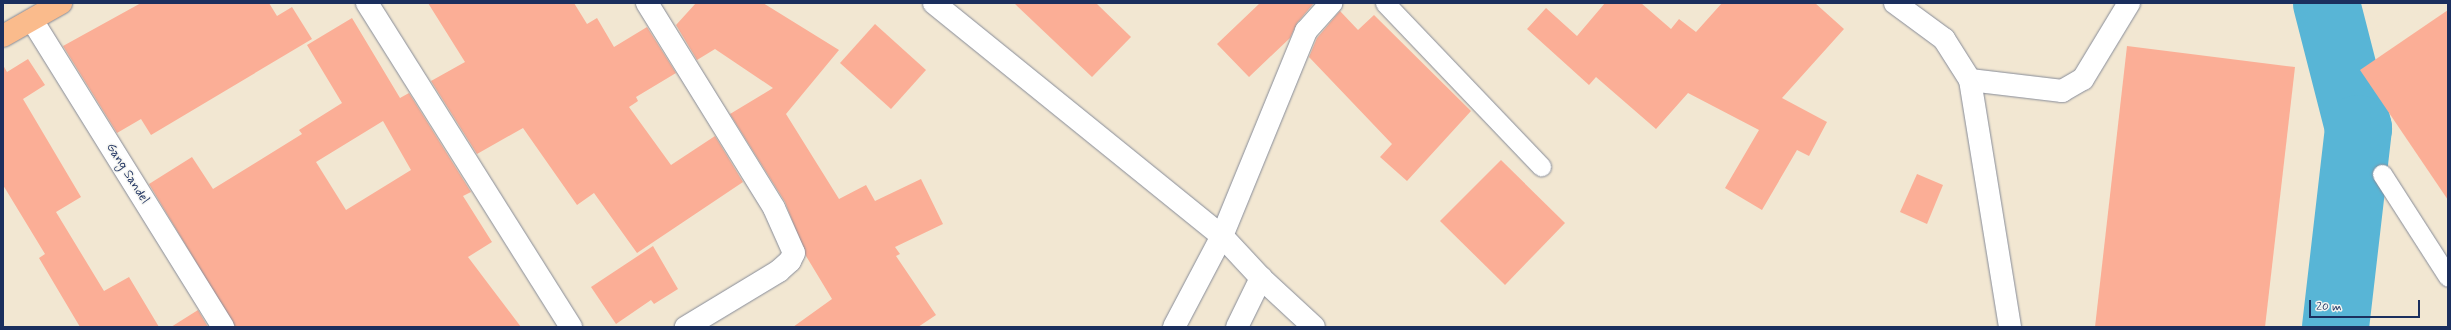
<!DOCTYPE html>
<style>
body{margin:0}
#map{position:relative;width:2451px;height:330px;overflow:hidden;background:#f2e7d2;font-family:Mynerve,sans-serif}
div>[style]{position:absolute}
.river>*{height:67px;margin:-33.5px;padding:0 33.5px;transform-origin:33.5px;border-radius:33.5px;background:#58b5d6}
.building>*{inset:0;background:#fbae96}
.roads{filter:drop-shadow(0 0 1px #868b98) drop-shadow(0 0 1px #868b98)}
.lane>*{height:19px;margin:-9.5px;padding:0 9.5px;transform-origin:9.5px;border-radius:9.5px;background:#fff}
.street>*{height:22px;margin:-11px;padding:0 11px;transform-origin:11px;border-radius:11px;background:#fff}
.primary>*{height:22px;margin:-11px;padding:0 11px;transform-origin:11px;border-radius:11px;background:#fabb8c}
span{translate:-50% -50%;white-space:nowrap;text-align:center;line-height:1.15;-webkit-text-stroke:3px #f6f6f2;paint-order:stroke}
.street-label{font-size:13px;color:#1b2f5e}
.frame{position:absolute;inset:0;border:4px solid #1b2f5e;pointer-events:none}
.scale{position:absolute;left:2309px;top:300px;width:111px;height:18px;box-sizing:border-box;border:2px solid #1b2f5e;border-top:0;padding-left:5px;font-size:12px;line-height:14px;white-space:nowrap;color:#1b2f5e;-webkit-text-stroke:3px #f6f6f2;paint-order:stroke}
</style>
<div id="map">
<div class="river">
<div style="left:2326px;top:3px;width:129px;rotate:75.6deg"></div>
<div style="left:2358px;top:128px;width:200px;rotate:96.6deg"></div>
</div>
<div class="building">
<div style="clip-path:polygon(141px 3px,269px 3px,277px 16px,292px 7px,312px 39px,151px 135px,141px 119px,117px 133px,63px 46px)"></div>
<div style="clip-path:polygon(428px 3px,574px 3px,587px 24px,597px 18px,614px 47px,647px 27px,676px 73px,636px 97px,638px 101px,629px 107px,671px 165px,715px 136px,743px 182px,637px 253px,594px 193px,577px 205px,523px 128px,477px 154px,431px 81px,465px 62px)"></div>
<div style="clip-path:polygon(696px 3px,763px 3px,839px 50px,786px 114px,839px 199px,866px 185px,875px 201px,921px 179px,943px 224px,895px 247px,900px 254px,896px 256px,936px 315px,918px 327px,793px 327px,832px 299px,806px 256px,785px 202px,730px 114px,773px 88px,715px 49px,697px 60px,676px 25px)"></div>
<div style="clip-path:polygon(1014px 3px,1096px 3px,1131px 37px,1092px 77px)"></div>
<div style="clip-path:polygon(1260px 3px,1314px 3px,1297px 23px,1290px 38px,1249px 77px,1217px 44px)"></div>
<div style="clip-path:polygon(1605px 3px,1641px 3px,1671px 29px,1679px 19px,1696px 32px,1722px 3px,1815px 3px,1844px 29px,1782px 98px,1827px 122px,1809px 156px,1797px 150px,1762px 210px,1725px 188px,1759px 130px,1688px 93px,1656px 129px,1596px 77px,1589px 85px,1527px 29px,1546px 8px,1577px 36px)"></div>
<div style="clip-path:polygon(2448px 10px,2448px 200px,2360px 70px)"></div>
<div style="clip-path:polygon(1340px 11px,1358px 30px,1374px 15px,1471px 111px,1407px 181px,1380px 157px,1392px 144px,1309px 57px,1317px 38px)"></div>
<div style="clip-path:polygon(evenodd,352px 18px,400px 98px,409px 93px,471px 192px,463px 196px,492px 242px,468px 257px,521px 327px,235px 327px,149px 184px,192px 157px,213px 189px,302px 134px,299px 130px,342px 103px,307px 45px,352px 18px,383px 121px,411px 170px,346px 210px,316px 162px,383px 121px)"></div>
<div style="clip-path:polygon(875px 24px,926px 70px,891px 109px,840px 63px)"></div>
<div style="clip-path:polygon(2127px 46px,2295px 67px,2265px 327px,2095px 327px)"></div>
<div style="clip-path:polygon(28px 59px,45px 85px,23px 99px,81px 197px,56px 212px,104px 291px,129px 277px,159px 327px,80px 327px,39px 258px,45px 254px,3px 185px,3px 65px,7px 72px)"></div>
<div style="clip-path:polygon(1501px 160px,1565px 223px,1505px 285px,1440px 221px)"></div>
<div style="clip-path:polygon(1917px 174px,1943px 185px,1927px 224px,1900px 212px)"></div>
<div style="clip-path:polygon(653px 246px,678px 289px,654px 304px,651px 300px,616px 324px,591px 287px)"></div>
<div style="clip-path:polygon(198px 310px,208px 327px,171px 327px)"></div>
</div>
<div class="roads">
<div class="lane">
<div style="left:1385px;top:3px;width:226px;rotate:46.3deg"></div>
<div style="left:2382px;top:174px;width:122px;rotate:57.3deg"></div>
</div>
<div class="street">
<div style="left:367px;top:3px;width:383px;rotate:57.8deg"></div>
<div style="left:647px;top:3px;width:241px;rotate:58.2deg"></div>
<div style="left:774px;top:208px;width:49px;rotate:66deg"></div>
<div style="left:794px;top:253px;width:9px;rotate:117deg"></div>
<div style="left:790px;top:261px;width:15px;rotate:138deg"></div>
<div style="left:779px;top:271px;width:109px;rotate:148.9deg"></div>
<div style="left:934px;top:3px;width:370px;rotate:39deg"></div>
<div style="left:1222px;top:236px;width:57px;rotate:47.1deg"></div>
<div style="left:1261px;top:278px;width:72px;rotate:42.8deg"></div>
<div style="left:1895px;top:3px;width:61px;rotate:36.3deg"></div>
<div style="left:1944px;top:39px;width:49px;rotate:57.6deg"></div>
<div style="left:1970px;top:80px;width:250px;rotate:80.8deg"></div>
<div style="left:32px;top:20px;width:362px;rotate:58.1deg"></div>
<div style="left:1970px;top:80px;width:93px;rotate:6.8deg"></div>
<div style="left:2062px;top:91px;width:24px;rotate:-30deg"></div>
<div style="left:2083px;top:79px;width:89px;rotate:-58.8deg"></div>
<div style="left:1174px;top:327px;width:103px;rotate:-62.2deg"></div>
<div style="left:1222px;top:236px;width:222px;rotate:-67.7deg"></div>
<div style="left:1306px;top:31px;width:38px;rotate:-48deg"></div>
<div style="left:1237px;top:327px;width:55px;rotate:-63.9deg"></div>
</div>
<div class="primary">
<div style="left:3px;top:36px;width:67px;rotate:-29.6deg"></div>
</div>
</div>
<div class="street-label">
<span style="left:127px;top:174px;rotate:58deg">Gang Sandel</span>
</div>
<div class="frame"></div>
<div class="scale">20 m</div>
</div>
